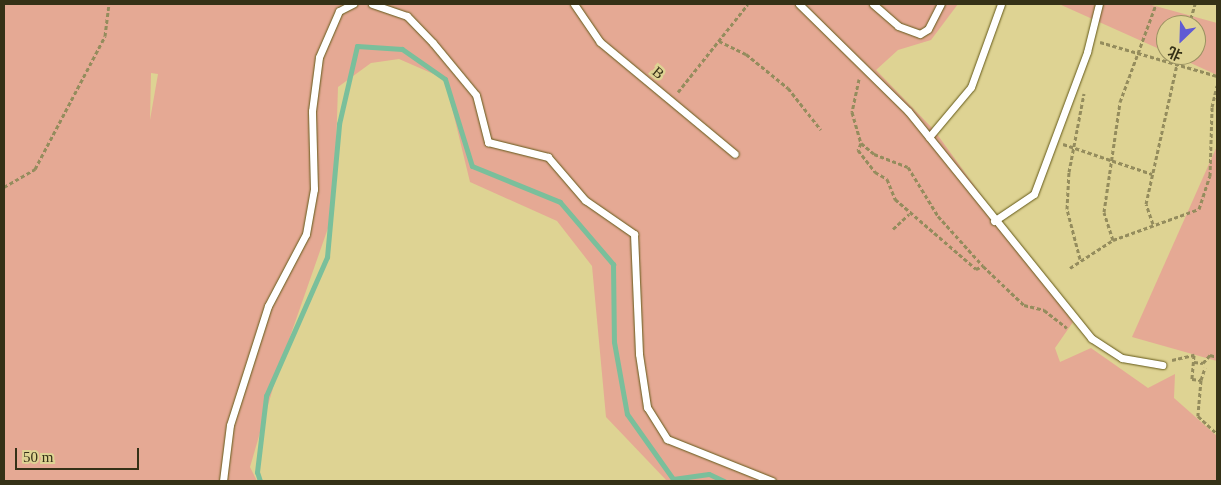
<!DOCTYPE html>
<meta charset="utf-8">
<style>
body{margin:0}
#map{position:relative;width:1221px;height:485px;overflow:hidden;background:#ded393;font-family:"Times New Roman","Noto Sans SC",serif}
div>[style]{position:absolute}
.green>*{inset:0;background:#e5a994}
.stream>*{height:5px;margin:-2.5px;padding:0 2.5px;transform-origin:2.5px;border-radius:2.5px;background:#7abf9b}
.path>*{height:3px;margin-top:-1.5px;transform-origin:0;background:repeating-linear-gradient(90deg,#948c5d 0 4px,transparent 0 6.5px)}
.roads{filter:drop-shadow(0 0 1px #635817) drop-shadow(0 0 1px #635817)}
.service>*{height:7px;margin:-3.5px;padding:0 3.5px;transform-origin:3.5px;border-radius:3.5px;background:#fff}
span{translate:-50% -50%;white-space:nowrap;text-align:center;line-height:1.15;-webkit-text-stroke:5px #ded393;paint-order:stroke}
.street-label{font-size:15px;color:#353117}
.frame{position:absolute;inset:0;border:5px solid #353117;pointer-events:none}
.north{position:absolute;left:1156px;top:15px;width:50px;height:50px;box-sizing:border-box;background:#ded393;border:1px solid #9a9261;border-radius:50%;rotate:204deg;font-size:14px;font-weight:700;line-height:20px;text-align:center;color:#353117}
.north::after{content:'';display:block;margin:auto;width:18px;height:22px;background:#605bd4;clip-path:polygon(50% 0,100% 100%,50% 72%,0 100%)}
.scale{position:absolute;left:15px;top:448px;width:124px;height:22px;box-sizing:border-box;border:2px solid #353117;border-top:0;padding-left:6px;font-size:15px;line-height:18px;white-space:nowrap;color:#353117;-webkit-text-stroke:4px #ded393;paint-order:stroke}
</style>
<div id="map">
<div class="green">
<div style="clip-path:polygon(evenodd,4px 4px,958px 4px,931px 40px,898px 50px,876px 70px,934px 130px,1073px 322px,1055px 348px,1060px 362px,1091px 348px,1148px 388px,1175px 374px,1174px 398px,1217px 436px,1217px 481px,667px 481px,606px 417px,592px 266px,557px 221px,470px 182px,445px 79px,399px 59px,371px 63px,338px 87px,334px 211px,278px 371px,250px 467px,257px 481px,4px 481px,4px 4px,151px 73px,158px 74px,150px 120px,151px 73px)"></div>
<div style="clip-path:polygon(1059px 4px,1148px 4px,1217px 23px,1217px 75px,1173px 55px,1196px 55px,1196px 25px,1166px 25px,1166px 52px)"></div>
<div style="clip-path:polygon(1217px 146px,1217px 361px,1132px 337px)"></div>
</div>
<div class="stream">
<div style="left:260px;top:481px;width:9px;rotate:-108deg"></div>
<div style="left:257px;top:472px;width:77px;rotate:-83.2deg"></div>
<div style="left:266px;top:396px;width:152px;rotate:-66.3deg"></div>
<div style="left:327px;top:257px;width:134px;rotate:-84.8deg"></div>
<div style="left:339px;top:124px;width:80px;rotate:-77deg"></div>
<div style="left:357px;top:46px;width:45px;rotate:3.8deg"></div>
<div style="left:402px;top:49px;width:52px;rotate:34.9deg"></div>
<div style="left:445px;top:79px;width:91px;rotate:72.8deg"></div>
<div style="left:472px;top:166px;width:95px;rotate:22.2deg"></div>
<div style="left:560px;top:202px;width:82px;rotate:49.5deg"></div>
<div style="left:613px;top:264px;width:78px;rotate:89.3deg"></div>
<div style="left:614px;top:342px;width:73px;rotate:79.8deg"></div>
<div style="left:627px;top:414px;width:80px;rotate:54.7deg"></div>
<div style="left:673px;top:479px;width:36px;rotate:-8deg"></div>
<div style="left:709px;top:474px;width:17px;rotate:25deg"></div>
</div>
<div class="path">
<div style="left:1189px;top:25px;width:22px;rotate:-74deg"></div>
<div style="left:719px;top:41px;width:30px;rotate:26deg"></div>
<div style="left:746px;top:54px;width:54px;rotate:39deg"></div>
<div style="left:788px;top:88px;width:53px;rotate:51.8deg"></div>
<div style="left:1100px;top:42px;width:122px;rotate:16.2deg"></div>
<div style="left:859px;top:79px;width:34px;rotate:102deg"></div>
<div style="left:852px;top:112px;width:32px;rotate:74deg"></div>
<div style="left:861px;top:143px;width:8px;rotate:113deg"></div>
<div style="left:858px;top:150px;width:28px;rotate:52deg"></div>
<div style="left:875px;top:172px;width:14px;rotate:30deg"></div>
<div style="left:887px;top:179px;width:22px;rotate:68deg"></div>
<div style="left:895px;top:199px;width:107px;rotate:40.8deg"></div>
<div style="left:976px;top:269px;width:8px;rotate:-23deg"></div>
<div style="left:983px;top:266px;width:57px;rotate:43.6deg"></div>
<div style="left:1024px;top:305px;width:21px;rotate:14deg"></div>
<div style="left:1044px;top:310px;width:29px;rotate:38deg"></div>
<div style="left:678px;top:92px;width:112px;rotate:-51.5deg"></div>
<div style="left:861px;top:143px;width:17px;rotate:40deg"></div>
<div style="left:874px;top:154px;width:36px;rotate:21deg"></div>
<div style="left:908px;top:167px;width:57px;rotate:58.5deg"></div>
<div style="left:938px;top:216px;width:67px;rotate:48deg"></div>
<div style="left:1063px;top:144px;width:94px;rotate:18.6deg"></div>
<div style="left:4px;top:187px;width:36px;rotate:-30deg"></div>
<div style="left:35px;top:169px;width:150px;rotate:-62.2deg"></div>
<div style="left:105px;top:36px;width:32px;rotate:-83deg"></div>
<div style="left:1153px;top:224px;width:21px;rotate:-109deg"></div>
<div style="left:1146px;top:204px;width:153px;rotate:-77.5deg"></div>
<div style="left:893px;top:229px;width:22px;rotate:-43deg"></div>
<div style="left:1113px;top:240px;width:29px;rotate:-108deg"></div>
<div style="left:1104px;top:212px;width:111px;rotate:-81.7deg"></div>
<div style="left:1120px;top:102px;width:104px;rotate:-69.8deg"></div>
<div style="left:1080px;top:259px;width:52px;rotate:-104.6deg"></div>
<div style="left:1067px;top:209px;width:37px;rotate:-87deg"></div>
<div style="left:1069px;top:172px;width:80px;rotate:-79.2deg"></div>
<div style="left:1070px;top:268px;width:51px;rotate:-33.1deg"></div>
<div style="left:1113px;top:240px;width:91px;rotate:-19.8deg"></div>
<div style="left:1199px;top:209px;width:35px;rotate:-72deg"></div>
<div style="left:1210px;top:176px;width:69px;rotate:-88.3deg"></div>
<div style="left:1212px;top:107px;width:22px;rotate:-77deg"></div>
<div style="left:1172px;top:360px;width:23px;rotate:-13deg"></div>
<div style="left:1194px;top:355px;width:24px;rotate:95deg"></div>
<div style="left:1192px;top:379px;width:9px;rotate:6deg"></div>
<div style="left:1201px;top:380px;width:13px;rotate:-72deg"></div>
<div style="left:1194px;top:362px;width:9px;rotate:6deg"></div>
<div style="left:1203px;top:363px;width:11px;rotate:-49deg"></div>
<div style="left:1210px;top:355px;width:7px;rotate:16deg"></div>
<div style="left:1201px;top:380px;width:36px;rotate:95deg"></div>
<div style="left:1198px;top:416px;width:26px;rotate:43deg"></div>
</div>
<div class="roads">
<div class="service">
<div style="left:372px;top:4px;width:37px;rotate:19deg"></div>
<div style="left:407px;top:16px;width:37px;rotate:46deg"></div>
<div style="left:433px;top:43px;width:67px;rotate:50.4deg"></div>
<div style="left:476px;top:95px;width:49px;rotate:75.7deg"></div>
<div style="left:488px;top:142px;width:62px;rotate:14deg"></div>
<div style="left:548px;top:157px;width:57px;rotate:49.3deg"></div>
<div style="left:585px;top:200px;width:60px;rotate:34.8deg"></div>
<div style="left:634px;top:234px;width:120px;rotate:87.6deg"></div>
<div style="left:639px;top:354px;width:54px;rotate:81.4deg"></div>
<div style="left:647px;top:407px;width:38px;rotate:58deg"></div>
<div style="left:667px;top:439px;width:113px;rotate:21.8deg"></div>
<div style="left:574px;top:4px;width:46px;rotate:55.6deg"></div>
<div style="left:600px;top:42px;width:175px;rotate:39.7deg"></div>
<div style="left:799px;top:4px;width:153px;rotate:44.5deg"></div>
<div style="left:908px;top:111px;width:292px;rotate:51.1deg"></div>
<div style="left:1091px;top:338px;width:37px;rotate:33deg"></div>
<div style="left:1122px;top:358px;width:41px;rotate:9.9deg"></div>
<div style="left:873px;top:4px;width:33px;rotate:41deg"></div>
<div style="left:898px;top:26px;width:23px;rotate:20deg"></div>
<div style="left:920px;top:34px;width:9px;rotate:-32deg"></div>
<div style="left:928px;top:29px;width:28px;rotate:-63deg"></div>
<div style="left:929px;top:137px;width:65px;rotate:-50deg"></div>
<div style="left:971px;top:87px;width:88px;rotate:-70.1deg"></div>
<div style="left:994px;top:221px;width:48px;rotate:-34deg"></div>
<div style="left:1034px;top:194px;width:152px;rotate:-69.5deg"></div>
<div style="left:1087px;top:52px;width:49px;rotate:-76deg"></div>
<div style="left:223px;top:481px;width:56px;rotate:-82.9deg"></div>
<div style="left:230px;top:425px;width:125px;rotate:-72.3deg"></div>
<div style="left:268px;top:306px;width:81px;rotate:-62.2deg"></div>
<div style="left:306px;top:234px;width:46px;rotate:-79.9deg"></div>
<div style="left:314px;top:189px;width:78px;rotate:-91.5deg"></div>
<div style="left:312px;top:111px;width:54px;rotate:-82.6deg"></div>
<div style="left:319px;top:57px;width:50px;rotate:-66.5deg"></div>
<div style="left:339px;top:11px;width:16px;rotate:-27deg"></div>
</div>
</div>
<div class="street-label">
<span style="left:658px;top:73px;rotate:40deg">B</span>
</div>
<div class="frame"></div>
<div class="north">北</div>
<div class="scale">50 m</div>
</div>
